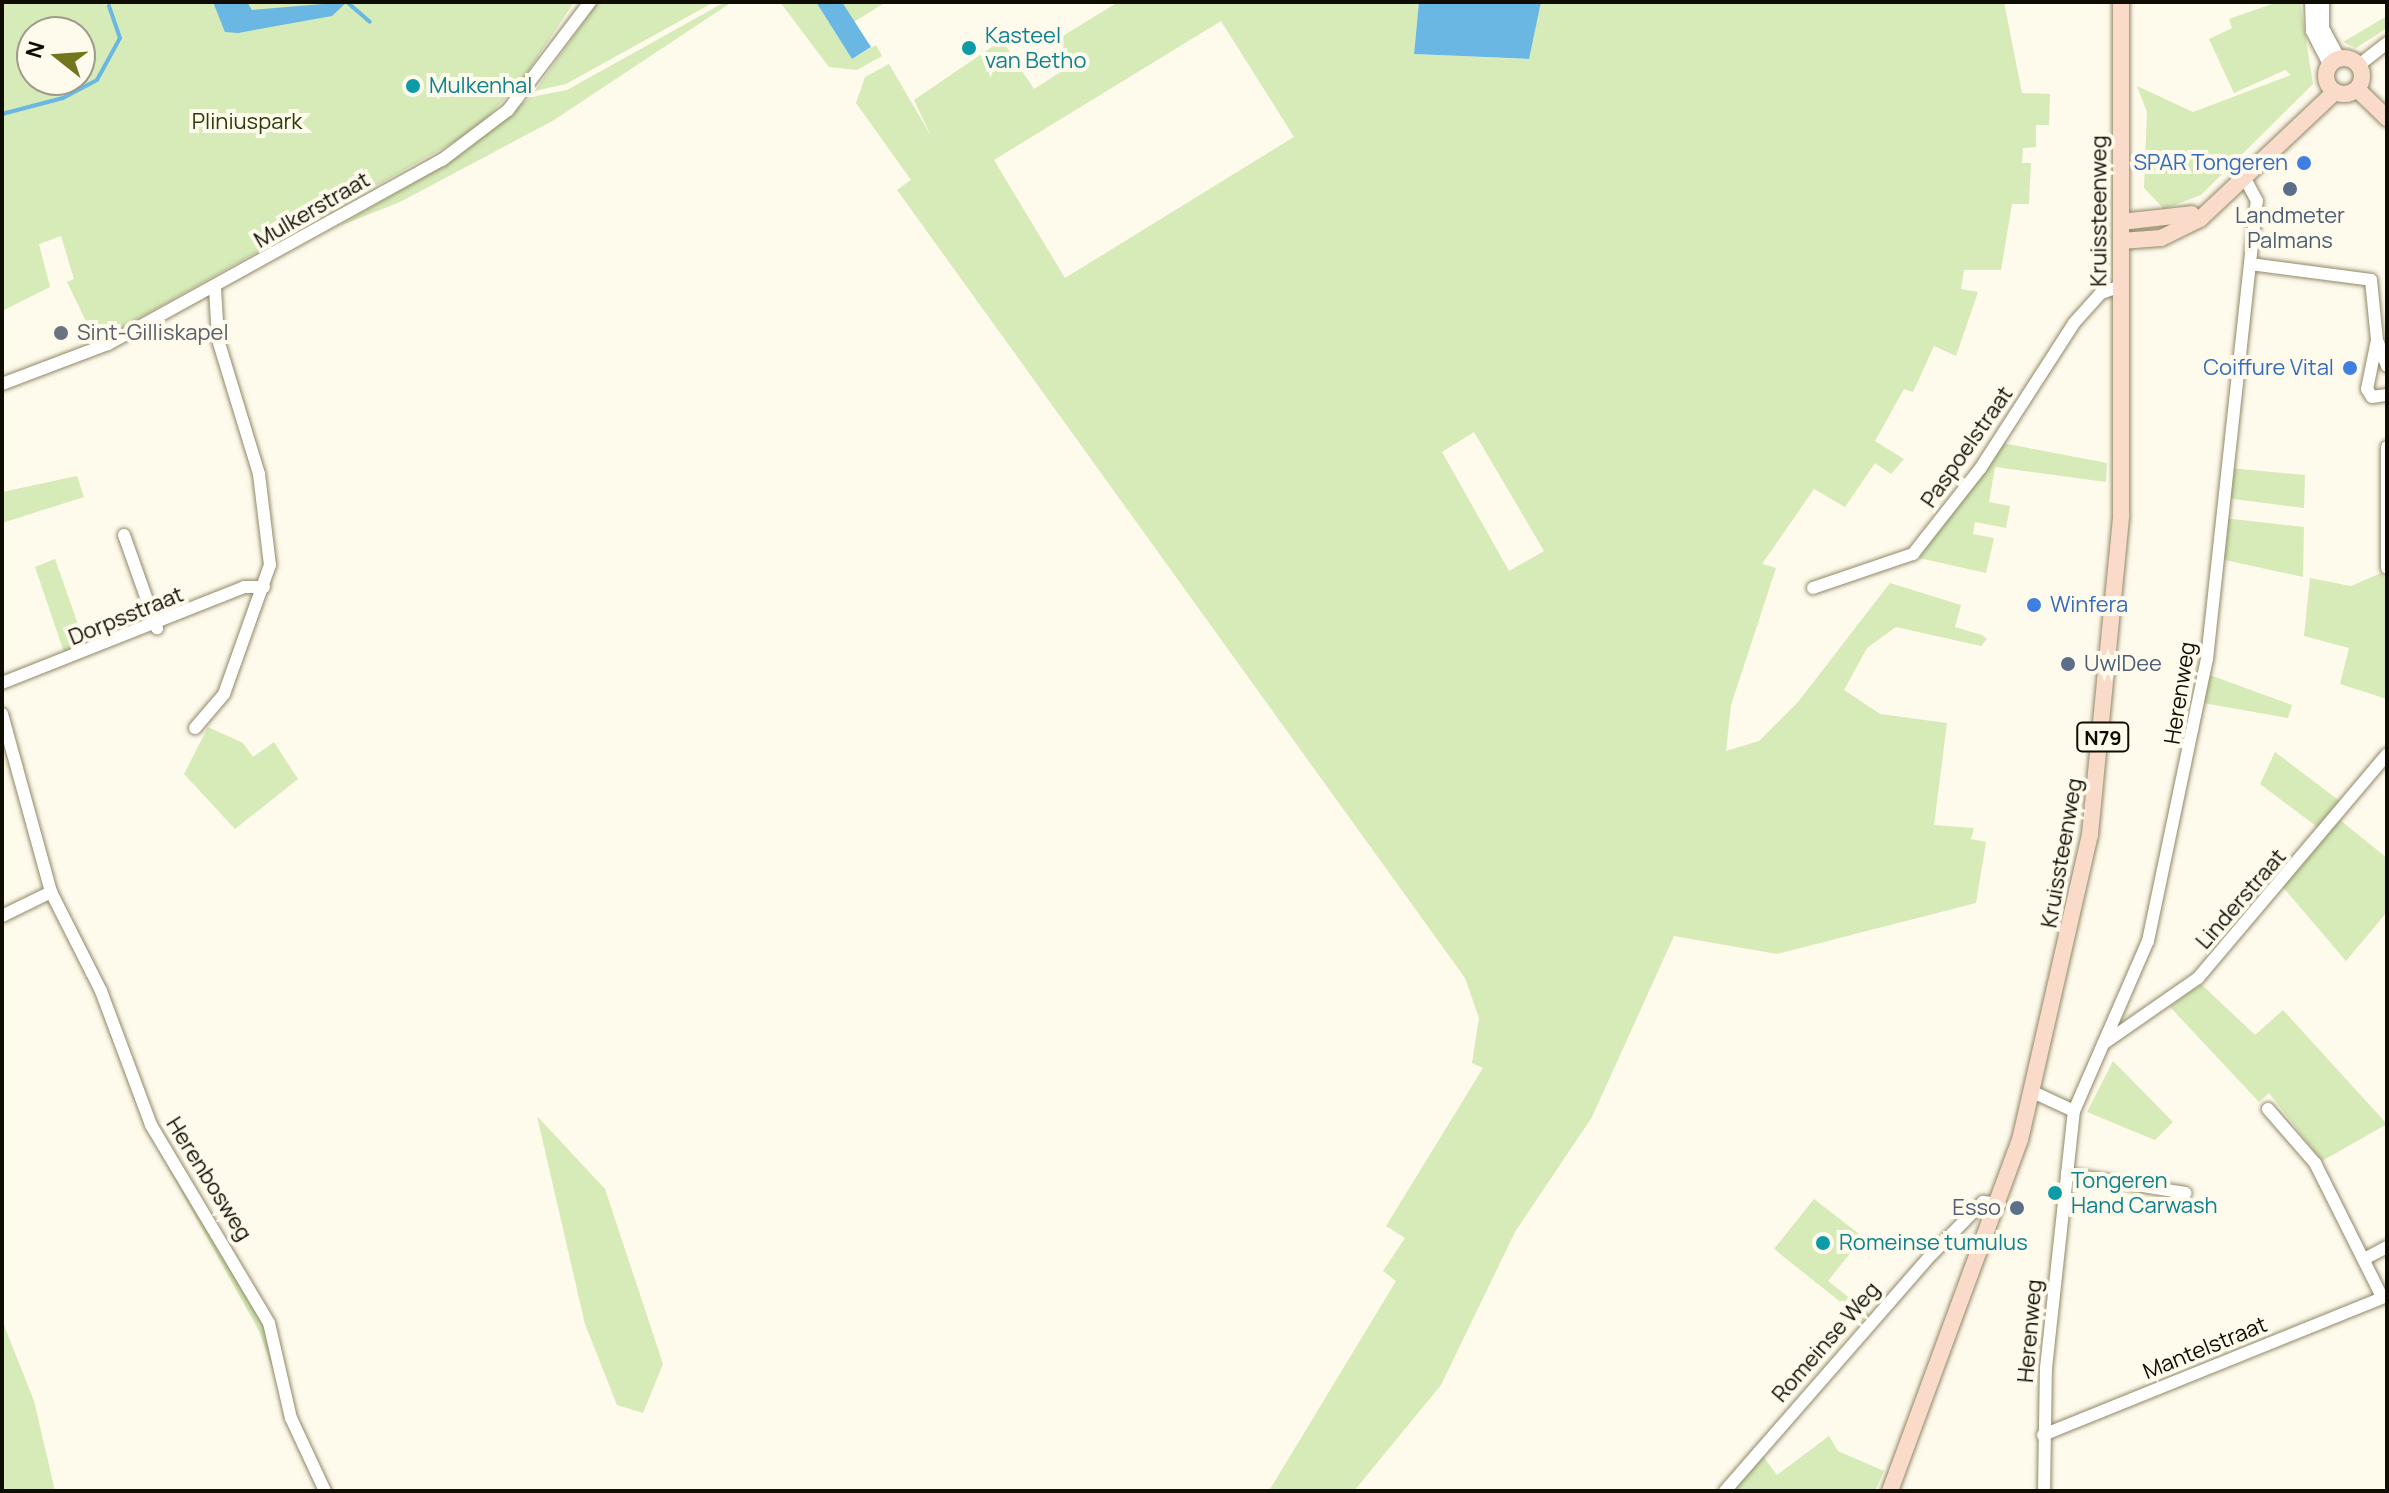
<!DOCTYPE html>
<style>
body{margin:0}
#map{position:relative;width:2389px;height:1493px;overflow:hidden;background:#fefaec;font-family:Manrope,sans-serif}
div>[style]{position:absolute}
.green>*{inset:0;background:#d6ebb8}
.water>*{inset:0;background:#69b7e2}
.stream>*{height:4px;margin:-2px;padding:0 2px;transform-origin:2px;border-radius:2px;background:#69b7e2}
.roads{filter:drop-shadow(0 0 2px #908867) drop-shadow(0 0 2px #908867)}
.minor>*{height:12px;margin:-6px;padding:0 6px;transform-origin:6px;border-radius:6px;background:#fff}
.major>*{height:16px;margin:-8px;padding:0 8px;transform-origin:8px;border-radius:8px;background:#fadac8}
.major>.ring{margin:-8px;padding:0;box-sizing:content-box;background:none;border:16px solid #fadac8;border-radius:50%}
.dots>*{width:22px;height:22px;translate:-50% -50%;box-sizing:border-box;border:4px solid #fefaec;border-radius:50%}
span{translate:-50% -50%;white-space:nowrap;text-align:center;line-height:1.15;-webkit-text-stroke:8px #fefaec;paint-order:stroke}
.shield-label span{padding:2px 6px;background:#fefaec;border:2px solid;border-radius:6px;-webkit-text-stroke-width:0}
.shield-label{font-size:20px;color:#0f0c02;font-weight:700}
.culture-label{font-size:22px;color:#0d838f}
.left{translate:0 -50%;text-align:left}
.park-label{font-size:22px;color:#2a3c07}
.shop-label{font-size:22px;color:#366cbe}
.right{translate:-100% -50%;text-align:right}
.street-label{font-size:22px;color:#0f0c02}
.service-label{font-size:22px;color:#4e5e75}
.worship-label{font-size:22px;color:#5b616d}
.frame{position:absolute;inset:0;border:4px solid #0f0c02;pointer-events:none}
.north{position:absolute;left:16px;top:16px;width:80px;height:80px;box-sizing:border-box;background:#fefaec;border:2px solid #9e9b8e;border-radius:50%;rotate:287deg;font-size:22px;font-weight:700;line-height:32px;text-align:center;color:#0f0c02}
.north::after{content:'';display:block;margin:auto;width:28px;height:36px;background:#73761d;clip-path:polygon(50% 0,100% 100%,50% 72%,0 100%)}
</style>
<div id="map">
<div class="green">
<div style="clip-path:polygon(evenodd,2px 2px,574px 2px,521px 82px,474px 131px,96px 342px,67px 282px,74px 279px,61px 236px,39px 244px,50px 287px,2px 311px,2px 2px,32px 32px,80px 32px,80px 80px,32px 80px,32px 32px)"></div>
<div style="clip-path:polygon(598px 2px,714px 2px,566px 84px,535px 91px)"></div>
<div style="clip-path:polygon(725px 2px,732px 2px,554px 120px,400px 202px,337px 227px,451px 161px,531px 97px,567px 90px)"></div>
<div style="clip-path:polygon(780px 2px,816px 2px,852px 59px,876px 45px,882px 56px,857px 70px,829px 67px)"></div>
<div style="clip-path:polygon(842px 2px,886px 2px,854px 22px)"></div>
<div style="clip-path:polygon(evenodd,1118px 2px,1419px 2px,1414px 54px,1528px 59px,1541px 2px,2004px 2px,2022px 93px,2050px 94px,2049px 125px,2036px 125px,2036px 147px,2023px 148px,2022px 163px,2031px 163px,2029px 204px,2012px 204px,2001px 270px,1964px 270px,1961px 289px,1978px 292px,1956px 356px,1934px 346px,1913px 392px,1904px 389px,1875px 441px,1904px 459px,1891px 474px,1875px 463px,1845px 507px,1814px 489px,1762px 564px,1776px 568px,1731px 705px,1726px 751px,1759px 741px,1798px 702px,1890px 583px,1961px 605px,1955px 627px,1982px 635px,1987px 639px,1981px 646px,1896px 627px,1867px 648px,1844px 690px,1880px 714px,1947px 723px,1934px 825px,1974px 828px,1971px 839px,1986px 842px,1976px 903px,1777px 954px,1674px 936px,1592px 1117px,1515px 1232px,1441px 1385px,1354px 1491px,1269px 1491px,1396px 1281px,1383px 1271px,1405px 1238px,1386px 1226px,1483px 1068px,1472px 1063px,1479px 1018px,1465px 978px,897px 190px,911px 180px,856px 103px,865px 77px,889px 64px,931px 136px,914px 100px,1002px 40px,1034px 89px,1073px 64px,1058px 39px,1118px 2px,1221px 21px,1294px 137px,1065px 278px,994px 160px,1221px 21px,1118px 2px,1474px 432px,1544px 551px,1509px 571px,1442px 452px,1474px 432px)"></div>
<div style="clip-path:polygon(2278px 2px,2300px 2px,2313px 84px,2201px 195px,2164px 209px,2144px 188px,2147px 112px,2137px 86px,2193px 112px,2291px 75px,2285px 70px,2234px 93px,2209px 39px,2232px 28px,2229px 19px)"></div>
<div style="clip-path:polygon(2387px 16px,2387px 28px,2356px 48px,2343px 42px)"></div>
<div style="clip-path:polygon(2002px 443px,2107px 463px,2106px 482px,1995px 467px,1989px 502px,2010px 506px,2006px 528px,1975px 522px,1973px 534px,1994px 538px,1986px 573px,1919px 558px)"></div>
<div style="clip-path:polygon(2229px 468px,2305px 475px,2304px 508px,2226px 498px)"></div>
<div style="clip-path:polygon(77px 476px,84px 497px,2px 523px,2px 492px)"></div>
<div style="clip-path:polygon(2224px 518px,2304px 527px,2303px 577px,2220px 559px)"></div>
<div style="clip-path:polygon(55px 559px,87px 650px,66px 658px,35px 567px)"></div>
<div style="clip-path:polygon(2381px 573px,2387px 581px,2387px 699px,2340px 684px,2349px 648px,2304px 636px,2310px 578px,2351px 586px)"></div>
<div style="clip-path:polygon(2207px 674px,2292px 705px,2288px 718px,2203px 703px)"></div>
<div style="clip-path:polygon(208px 727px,243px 743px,253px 757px,274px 742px,298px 779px,235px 829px,184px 774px)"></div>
<div style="clip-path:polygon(2275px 752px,2341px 802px,2320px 829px,2260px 784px)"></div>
<div style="clip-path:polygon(2340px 820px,2387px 858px,2387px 912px,2346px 961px,2281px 885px)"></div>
<div style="clip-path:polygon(2201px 984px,2255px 1035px,2283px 1010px,2387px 1124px,2322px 1161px,2269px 1093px,2259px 1102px,2170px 1007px)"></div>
<div style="clip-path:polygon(2113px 1061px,2173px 1122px,2155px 1140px,2087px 1112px)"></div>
<div style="clip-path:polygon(537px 1116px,605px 1189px,663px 1364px,643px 1413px,617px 1405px,585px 1324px)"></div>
<div style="clip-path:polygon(146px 1128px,267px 1329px,276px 1378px,259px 1331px)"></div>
<div style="clip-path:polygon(1814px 1199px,1863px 1237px,1828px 1281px,1870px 1314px,1863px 1320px,1774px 1249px)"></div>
<div style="clip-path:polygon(2px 1320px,34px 1401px,55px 1491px,2px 1491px)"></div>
<div style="clip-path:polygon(1829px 1436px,1838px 1451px,1884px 1471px,1875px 1491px,1731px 1491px,1762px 1455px,1777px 1475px)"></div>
</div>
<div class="water">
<div style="clip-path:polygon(213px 2px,247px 2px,252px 10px,347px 2px,332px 16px,238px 33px,225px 32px)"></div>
<div style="clip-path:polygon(816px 2px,842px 2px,871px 47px,852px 59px)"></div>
<div style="clip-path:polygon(1419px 2px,1541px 2px,1529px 59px,1414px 54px)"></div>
</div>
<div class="stream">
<div style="left:347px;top:2px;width:30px;rotate:41deg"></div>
<div style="left:2px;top:114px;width:63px;rotate:-14.7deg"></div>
<div style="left:63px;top:98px;width:38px;rotate:-28deg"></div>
<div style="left:97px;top:80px;width:48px;rotate:-61.3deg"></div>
<div style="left:120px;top:38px;width:34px;rotate:-109deg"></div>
</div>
<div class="roads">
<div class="minor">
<div style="left:2311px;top:2px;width:29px;rotate:88deg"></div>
<div style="left:2312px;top:31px;width:38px;rotate:63deg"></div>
<div style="left:2323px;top:2px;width:26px;rotate:90deg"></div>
<div style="left:2323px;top:28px;width:34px;rotate:62deg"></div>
<div style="left:2359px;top:65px;width:36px;rotate:-38deg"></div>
<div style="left:2250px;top:264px;width:122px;rotate:7.5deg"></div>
<div style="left:2371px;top:280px;width:60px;rotate:84.3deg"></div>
<div style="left:2377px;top:340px;width:50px;rotate:101.5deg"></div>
<div style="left:2367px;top:389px;width:9px;rotate:58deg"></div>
<div style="left:2372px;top:397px;width:15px;rotate:-8deg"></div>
<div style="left:2377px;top:340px;width:28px;rotate:69deg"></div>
<div style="left:2px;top:384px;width:113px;rotate:-20.7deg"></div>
<div style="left:108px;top:344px;width:381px;rotate:-28.9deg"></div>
<div style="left:442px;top:160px;width:83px;rotate:-37.1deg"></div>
<div style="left:508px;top:110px;width:136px;rotate:-52.8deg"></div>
<div style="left:2387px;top:447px;width:121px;rotate:90deg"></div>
<div style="left:124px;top:535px;width:99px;rotate:70.5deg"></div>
<div style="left:1813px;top:588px;width:106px;rotate:-18.8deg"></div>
<div style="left:1913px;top:554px;width:108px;rotate:-51.8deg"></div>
<div style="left:1980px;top:469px;width:174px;rotate:-57.2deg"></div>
<div style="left:2074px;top:323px;width:40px;rotate:-48deg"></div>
<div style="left:2101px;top:293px;width:21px;rotate:-19deg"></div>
<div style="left:2px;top:683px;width:260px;rotate:-21.6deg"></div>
<div style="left:244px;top:587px;width:20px"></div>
<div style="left:2px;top:714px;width:185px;rotate:74.6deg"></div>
<div style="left:51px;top:892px;width:111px;rotate:63.2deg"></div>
<div style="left:101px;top:991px;width:143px;rotate:69.5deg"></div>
<div style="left:151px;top:1125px;width:230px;rotate:59.2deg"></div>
<div style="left:269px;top:1323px;width:98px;rotate:77deg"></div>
<div style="left:291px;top:1418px;width:81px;rotate:65deg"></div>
<div style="left:195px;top:728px;width:45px;rotate:-49.5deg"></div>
<div style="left:224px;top:694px;width:137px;rotate:-70.4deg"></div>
<div style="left:270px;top:565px;width:92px;rotate:-96.9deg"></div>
<div style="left:259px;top:474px;width:140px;rotate:-107deg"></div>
<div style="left:218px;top:340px;width:52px;rotate:-93.3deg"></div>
<div style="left:2px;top:916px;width:55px;rotate:-26.1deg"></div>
<div style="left:2103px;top:1044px;width:116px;rotate:-34.8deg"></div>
<div style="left:2198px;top:978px;width:293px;rotate:-49.8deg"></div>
<div style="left:2033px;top:1092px;width:45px;rotate:24.9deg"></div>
<div style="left:2268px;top:1109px;width:72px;rotate:49deg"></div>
<div style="left:2315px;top:1163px;width:150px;rotate:63.4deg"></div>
<div style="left:2067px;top:1174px;width:120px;rotate:9.1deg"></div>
<div style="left:2368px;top:1257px;width:21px;rotate:-28deg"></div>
<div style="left:2043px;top:1435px;width:371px;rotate:-22deg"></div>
<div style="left:1725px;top:1491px;width:315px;rotate:-48.9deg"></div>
<div style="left:1932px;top:1254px;width:73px;rotate:-45.6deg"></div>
<div style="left:1983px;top:1202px;width:17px;rotate:7deg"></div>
<div style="left:2044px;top:1491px;width:123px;rotate:-89.1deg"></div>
<div style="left:2046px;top:1368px;width:259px;rotate:-83.8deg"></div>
<div style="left:2074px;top:1111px;width:185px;rotate:-66.5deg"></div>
<div style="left:2148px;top:941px;width:288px;rotate:-78.2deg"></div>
<div style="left:2207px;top:659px;width:461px;rotate:-83.8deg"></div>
<div style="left:2257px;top:201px;width:36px;rotate:-118deg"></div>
</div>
<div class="major">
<div class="ring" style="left:2326px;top:58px;width:20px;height:20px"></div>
<div style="left:2357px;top:89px;width:42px;rotate:44deg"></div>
<div style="left:2121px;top:222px;width:71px;rotate:-6.4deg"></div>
<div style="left:2121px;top:241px;width:40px;rotate:-4.3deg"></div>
<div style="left:2161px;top:238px;width:43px;rotate:-26deg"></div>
<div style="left:2200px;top:219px;width:185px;rotate:-43.3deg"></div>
<div style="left:1890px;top:1491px;width:374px;rotate:-69.7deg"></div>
<div style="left:2020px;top:1140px;width:314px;rotate:-77.1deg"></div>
<div style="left:2090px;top:834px;width:320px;rotate:-84.4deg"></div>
<div style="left:2121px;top:516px;width:514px;rotate:-90deg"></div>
</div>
</div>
<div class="dots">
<div style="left:969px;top:48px;background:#0f9aa8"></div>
<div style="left:413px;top:86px;background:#0f9aa8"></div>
<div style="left:2304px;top:163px;background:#3f7fe0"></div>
<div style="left:2290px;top:189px;background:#5c6f8a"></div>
<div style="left:61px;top:333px;background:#6b7280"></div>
<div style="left:2350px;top:368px;background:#3f7fe0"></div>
<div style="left:2034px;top:605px;background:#3f7fe0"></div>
<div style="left:2068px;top:664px;background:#5c6f8a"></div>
<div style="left:2055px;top:1193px;background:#0f9aa8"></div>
<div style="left:2017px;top:1208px;background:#5c6f8a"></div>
<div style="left:1823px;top:1243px;background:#0f9aa8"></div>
</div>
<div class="shield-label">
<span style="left:2103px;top:737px">N79</span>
</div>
<div class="culture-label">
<span class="left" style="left:985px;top:48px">Kasteel<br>van Betho</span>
<span class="left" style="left:429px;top:86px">Mulkenhal</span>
<span class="left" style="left:2071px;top:1193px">Tongeren<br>Hand Carwash</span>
<span class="left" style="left:1839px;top:1243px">Romeinse tumulus</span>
</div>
<div class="park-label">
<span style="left:247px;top:122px">Pliniuspark</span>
</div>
<div class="shop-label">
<span class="right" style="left:2288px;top:163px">SPAR Tongeren</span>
<span class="right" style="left:2334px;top:368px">Coiffure Vital</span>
<span class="left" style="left:2050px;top:605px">Winfera</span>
</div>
<div class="street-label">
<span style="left:312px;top:210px;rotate:-30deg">Mulkerstraat</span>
<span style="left:2099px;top:211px;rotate:-90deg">Kruissteenweg</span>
<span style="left:1967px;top:447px;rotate:-55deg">Paspoelstraat</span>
<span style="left:126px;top:616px;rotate:-22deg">Dorpsstraat</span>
<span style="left:2180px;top:693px;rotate:-81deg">Herenweg</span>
<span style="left:2062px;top:853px;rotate:-80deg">Kruissteenweg</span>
<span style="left:2241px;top:899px;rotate:-49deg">Linderstraat</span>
<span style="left:209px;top:1179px;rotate:58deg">Herenbosweg</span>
<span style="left:2030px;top:1331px;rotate:-85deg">Herenweg</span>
<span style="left:1826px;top:1342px;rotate:-49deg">Romeinse Weg</span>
<span style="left:2205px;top:1348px;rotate:-22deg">Mantelstraat</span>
</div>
<div class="service-label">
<span style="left:2290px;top:228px">Landmeter<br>Palmans</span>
<span class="left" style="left:2084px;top:664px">UwIDee</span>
<span class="right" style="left:2001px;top:1208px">Esso</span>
</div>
<div class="worship-label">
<span class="left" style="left:77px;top:333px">Sint-Gilliskapel</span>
</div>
<div class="frame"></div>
<div class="north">N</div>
</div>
